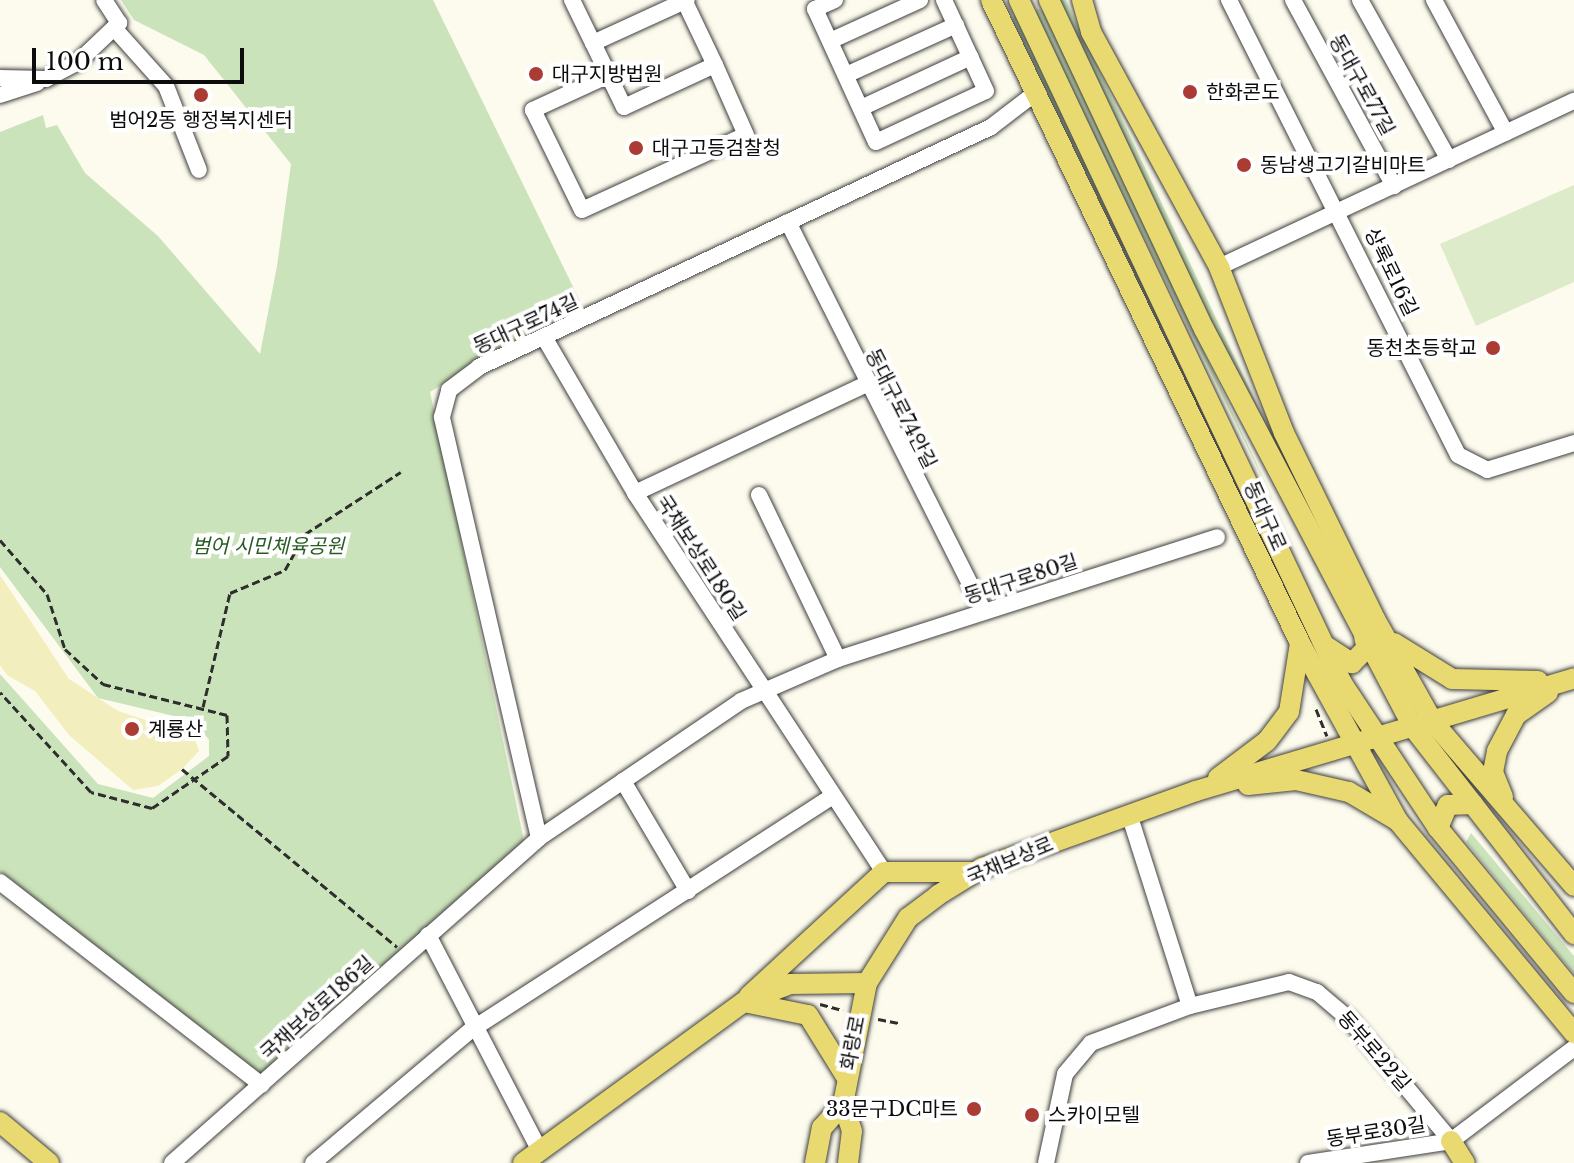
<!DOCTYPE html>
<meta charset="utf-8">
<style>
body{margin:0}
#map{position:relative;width:1574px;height:1163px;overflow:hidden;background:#fdfbed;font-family:"Libre Baskerville","Noto Sans KR",serif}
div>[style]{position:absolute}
.green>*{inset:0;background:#cbe3ba}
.sand>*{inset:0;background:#f3eebe}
.pitch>*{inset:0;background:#ddebcb}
.path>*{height:3px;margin-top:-1.5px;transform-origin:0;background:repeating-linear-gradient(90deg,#2e2e2e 0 8px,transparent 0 12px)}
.roads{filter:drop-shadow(0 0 2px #3f3f3f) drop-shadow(0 0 2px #3f3f3f)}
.minor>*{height:16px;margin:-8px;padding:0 8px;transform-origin:8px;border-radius:8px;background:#fff}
.major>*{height:20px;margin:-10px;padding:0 10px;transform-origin:10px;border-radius:10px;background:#e9d971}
.dots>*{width:22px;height:22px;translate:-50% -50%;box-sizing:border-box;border:4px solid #fff;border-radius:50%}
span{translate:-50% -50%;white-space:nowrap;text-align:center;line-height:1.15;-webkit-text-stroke:8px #fff;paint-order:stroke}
.poi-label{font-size:20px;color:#0c0c0c}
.left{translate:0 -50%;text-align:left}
.right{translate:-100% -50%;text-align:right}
.street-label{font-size:20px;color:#0c0c0c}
.park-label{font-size:20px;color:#295c24;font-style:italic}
.scale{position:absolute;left:32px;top:48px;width:212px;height:36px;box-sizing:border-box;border:4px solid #0c0c0c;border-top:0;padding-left:10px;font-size:24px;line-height:28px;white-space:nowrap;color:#0c0c0c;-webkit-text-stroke:6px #fff;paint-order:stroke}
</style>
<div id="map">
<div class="green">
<div style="clip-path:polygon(121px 0,433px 0,580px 301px,430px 392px,524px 841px,259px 1076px,0 871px,0 674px,98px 784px,153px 798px,209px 756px,209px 740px,195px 721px,98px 698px,0 567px,0 132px,43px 115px,46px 128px,57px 125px,85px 173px,158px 236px,260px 354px,277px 266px,291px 164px,204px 55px,134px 20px)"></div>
<div style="clip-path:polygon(1056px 0,1066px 0,1297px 490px,1291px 487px)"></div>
<div style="clip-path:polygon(1037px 8px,1045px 13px,1276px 505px,1035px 17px)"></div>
<div style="clip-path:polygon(1014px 14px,1021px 20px,1253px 512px,1012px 24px)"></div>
<div style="clip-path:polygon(1471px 833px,1574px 956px,1574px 974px,1466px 842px)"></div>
</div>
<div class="sand">
<div style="clip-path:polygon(0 575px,69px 679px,118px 711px,194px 736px,199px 751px,182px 769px,158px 786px,133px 790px,69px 735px,35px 691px,7px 675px,0 665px)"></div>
</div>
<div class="pitch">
<div style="clip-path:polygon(1574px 185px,1574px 282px,1476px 326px,1440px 244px)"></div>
</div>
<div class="path">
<div style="left:0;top:540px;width:72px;rotate:49deg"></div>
<div style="left:47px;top:594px;width:58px;rotate:71.9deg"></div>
<div style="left:65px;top:649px;width:52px;rotate:42.6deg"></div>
<div style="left:103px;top:684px;width:128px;rotate:14deg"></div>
<div style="left:227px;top:715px;width:41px;rotate:88.6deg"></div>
<div style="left:228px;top:756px;width:92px;rotate:145.6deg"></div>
<div style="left:152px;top:808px;width:63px;rotate:-165.3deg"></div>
<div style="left:91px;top:792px;width:135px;rotate:-132.3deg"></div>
<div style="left:203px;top:707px;width:117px;rotate:-76.7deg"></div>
<div style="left:230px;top:593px;width:60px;rotate:-22.7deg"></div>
<div style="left:285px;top:570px;width:41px;rotate:-60.9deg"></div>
<div style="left:305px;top:534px;width:114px;rotate:-32.9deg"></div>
<div style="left:1316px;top:709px;width:29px;rotate:68deg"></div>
<div style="left:182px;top:769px;width:279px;rotate:39.6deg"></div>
<div style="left:820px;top:1004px;width:24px;rotate:15deg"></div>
<div style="left:878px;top:1019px;width:21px;rotate:11deg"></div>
</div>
<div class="roads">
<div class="minor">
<div style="left:572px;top:0;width:48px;rotate:64deg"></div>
<div style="left:593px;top:43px;width:103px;rotate:-24.6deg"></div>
<div style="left:835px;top:0;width:22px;rotate:156deg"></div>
<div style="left:815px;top:9px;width:146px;rotate:65.4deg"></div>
<div style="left:876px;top:142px;width:121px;rotate:-24.9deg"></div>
<div style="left:986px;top:91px;width:100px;rotate:-114.8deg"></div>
<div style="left:1229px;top:0;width:509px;rotate:63.28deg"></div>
<div style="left:1458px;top:455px;width:33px;rotate:27deg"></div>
<div style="left:1487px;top:470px;width:91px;rotate:-17.2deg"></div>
<div style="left:1293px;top:0;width:212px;rotate:61.5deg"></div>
<div style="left:1360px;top:0;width:183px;rotate:60.9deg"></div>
<div style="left:1434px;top:0;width:151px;rotate:61.6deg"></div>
<div style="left:114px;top:28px;width:78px;rotate:48.1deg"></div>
<div style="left:166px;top:86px;width:90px;rotate:68.6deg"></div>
<div style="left:830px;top:41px;width:99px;rotate:-24.5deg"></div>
<div style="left:593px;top:43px;width:71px;rotate:64.2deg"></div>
<div style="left:624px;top:107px;width:100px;rotate:-24.8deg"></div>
<div style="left:715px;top:65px;width:72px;rotate:-115.5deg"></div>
<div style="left:609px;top:75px;width:84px;rotate:155.3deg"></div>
<div style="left:533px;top:110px;width:111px;rotate:63.9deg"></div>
<div style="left:582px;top:210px;width:180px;rotate:-24.6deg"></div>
<div style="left:746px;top:135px;width:77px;rotate:-113.9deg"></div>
<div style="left:846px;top:75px;width:121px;rotate:-24.4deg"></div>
<div style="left:0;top:78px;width:46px;rotate:1.2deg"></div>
<div style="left:46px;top:79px;width:36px;rotate:-28deg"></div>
<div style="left:78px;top:62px;width:57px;rotate:-43.6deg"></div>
<div style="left:119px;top:23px;width:27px;rotate:-123deg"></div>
<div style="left:0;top:95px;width:39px;rotate:-18deg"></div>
<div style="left:861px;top:108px;width:121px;rotate:-24.9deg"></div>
<div style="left:788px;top:222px;width:436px;rotate:63.3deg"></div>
<div style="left:1219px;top:267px;width:392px;rotate:-25.1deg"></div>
<div style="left:544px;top:337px;width:181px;rotate:59.7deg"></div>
<div style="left:635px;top:493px;width:453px;rotate:56.7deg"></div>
<div style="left:635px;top:493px;width:254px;rotate:-25.2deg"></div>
<div style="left:759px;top:495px;width:182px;rotate:64.3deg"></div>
<div style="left:623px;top:781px;width:128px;rotate:59.4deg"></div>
<div style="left:1130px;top:817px;width:198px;rotate:72.4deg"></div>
<div style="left:539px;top:838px;width:432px;rotate:-103deg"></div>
<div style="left:442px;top:417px;width:28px;rotate:-75deg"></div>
<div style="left:449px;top:390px;width:38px;rotate:-37deg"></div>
<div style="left:479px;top:367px;width:565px;rotate:-25.11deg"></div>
<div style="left:991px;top:127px;width:54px;rotate:-37.5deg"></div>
<div style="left:0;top:882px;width:331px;rotate:37.8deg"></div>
<div style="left:428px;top:935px;width:243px;rotate:62.6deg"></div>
<div style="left:172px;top:1163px;width:490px;rotate:-41.5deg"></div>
<div style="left:539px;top:838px;width:244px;rotate:-34.1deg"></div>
<div style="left:741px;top:701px;width:106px;rotate:-23.4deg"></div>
<div style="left:838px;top:659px;width:398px;rotate:-17.8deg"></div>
<div style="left:313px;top:1163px;width:207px;rotate:-40.1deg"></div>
<div style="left:471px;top:1030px;width:429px;rotate:-32.9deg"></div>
<div style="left:1046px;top:1163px;width:91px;rotate:-77.9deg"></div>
<div style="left:1065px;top:1074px;width:40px;rotate:-50deg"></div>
<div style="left:1091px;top:1043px;width:106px;rotate:-20.5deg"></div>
<div style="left:1190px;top:1006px;width:102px;rotate:-13.6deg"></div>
<div style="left:1289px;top:982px;width:30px;rotate:20deg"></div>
<div style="left:1317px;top:992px;width:43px;rotate:40.3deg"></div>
<div style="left:1350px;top:1020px;width:158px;rotate:50.1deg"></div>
<div style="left:1308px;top:1163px;width:145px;rotate:-8.7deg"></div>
<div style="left:1451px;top:1141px;width:154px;rotate:-37.1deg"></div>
</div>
<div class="major">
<div style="left:991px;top:0;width:713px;rotate:64.33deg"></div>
<div style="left:1300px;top:643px;width:203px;rotate:61.2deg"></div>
<div style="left:1398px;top:821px;width:276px;rotate:50.3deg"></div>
<div style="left:1019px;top:0;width:756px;rotate:64.69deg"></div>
<div style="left:1342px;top:683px;width:174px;rotate:56.5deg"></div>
<div style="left:1438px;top:828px;width:214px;rotate:50.5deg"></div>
<div style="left:1049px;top:0;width:364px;rotate:64.8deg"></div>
<div style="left:1204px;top:329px;width:448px;rotate:62.3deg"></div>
<div style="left:1412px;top:726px;width:264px;rotate:52.1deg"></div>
<div style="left:1082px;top:0;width:33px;rotate:74deg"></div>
<div style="left:1091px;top:32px;width:268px;rotate:61.4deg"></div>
<div style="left:1219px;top:267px;width:178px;rotate:68.6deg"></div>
<div style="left:1284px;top:433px;width:207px;rotate:63.9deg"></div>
<div style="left:1375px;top:619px;width:118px;rotate:60.6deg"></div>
<div style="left:1433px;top:722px;width:216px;rotate:49.3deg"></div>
<div style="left:1394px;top:643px;width:68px;rotate:31.8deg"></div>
<div style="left:1452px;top:679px;width:86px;rotate:1.3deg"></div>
<div style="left:1327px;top:647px;width:30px;rotate:33deg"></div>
<div style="left:1352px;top:663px;width:21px;rotate:-45deg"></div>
<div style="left:1367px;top:648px;width:11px;rotate:-105deg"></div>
<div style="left:1218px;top:778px;width:61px;rotate:-37.1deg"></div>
<div style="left:1267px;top:741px;width:36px;rotate:-53deg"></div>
<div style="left:1289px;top:712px;width:70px;rotate:-80.9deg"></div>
<div style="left:1248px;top:785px;width:48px;rotate:-5.9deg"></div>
<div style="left:1296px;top:780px;width:54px;rotate:12.8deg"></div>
<div style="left:1349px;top:792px;width:57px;rotate:30.6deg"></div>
<div style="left:1503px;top:797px;width:27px;rotate:-112deg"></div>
<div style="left:1493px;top:772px;width:21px;rotate:-79deg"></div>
<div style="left:1497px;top:751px;width:41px;rotate:-62.2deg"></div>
<div style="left:1516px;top:715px;width:39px;rotate:-35deg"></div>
<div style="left:1438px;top:828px;width:25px;rotate:-67deg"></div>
<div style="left:1448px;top:805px;width:25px;rotate:-2deg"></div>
<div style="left:749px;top:996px;width:183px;rotate:-42.6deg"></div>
<div style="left:884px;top:872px;width:92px"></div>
<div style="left:744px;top:1002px;width:65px;rotate:11.5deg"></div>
<div style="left:808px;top:1015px;width:74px;rotate:58.2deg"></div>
<div style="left:0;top:1122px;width:64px;rotate:39.9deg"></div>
<div style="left:1451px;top:1141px;width:26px;rotate:58deg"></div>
<div style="left:523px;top:1163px;width:273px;rotate:-36.1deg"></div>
<div style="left:744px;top:1002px;width:49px;rotate:-21.4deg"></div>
<div style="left:790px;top:984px;width:77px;rotate:-0.7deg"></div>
<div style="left:815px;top:1163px;width:36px;rotate:-79deg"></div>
<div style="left:822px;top:1128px;width:32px;rotate:-49deg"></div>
<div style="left:848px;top:1163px;width:32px;rotate:-83deg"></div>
<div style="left:852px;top:1131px;width:28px;rotate:-108deg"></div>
<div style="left:843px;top:1104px;width:123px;rotate:-78.8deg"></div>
<div style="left:867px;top:983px;width:77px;rotate:-57.8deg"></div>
<div style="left:908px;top:918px;width:38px;rotate:-37deg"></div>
<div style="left:938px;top:895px;width:52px;rotate:-31.5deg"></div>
<div style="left:982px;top:868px;width:227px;rotate:-19.8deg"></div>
<div style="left:1196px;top:791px;width:395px;rotate:-16.6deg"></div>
</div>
</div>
<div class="dots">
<div style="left:536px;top:74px;background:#ab3c34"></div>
<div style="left:1190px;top:92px;background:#ab3c34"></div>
<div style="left:201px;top:95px;background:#ab3c34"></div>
<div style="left:636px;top:148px;background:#ab3c34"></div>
<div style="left:1244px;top:165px;background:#ab3c34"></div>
<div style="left:1493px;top:348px;background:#ab3c34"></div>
<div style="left:132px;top:729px;background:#ab3c34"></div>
<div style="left:974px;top:1109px;background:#ab3c34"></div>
<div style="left:1032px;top:1115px;background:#ab3c34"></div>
</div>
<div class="poi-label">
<span class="left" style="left:552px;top:74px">대구지방법원</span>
<span class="left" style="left:1206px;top:92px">한화콘도</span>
<span style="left:201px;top:120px">범어2동 행정복지센터</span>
<span class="left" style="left:652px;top:148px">대구고등검찰청</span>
<span class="left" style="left:1260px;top:165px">동남생고기갈비마트</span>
<span class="right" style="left:1477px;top:348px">동천초등학교</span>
<span class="left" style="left:148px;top:729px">계룡산</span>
<span class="right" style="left:958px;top:1109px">33문구DC마트</span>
<span class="left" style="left:1048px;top:1115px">스카이모텔</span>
</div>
<div class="street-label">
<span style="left:1362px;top:85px;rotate:61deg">동대구로77길</span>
<span style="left:1391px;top:272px;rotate:64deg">상록로16길</span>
<span style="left:526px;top:324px;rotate:-25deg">동대구로74길</span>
<span style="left:901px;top:409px;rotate:63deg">동대구로74안길</span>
<span style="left:1265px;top:516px;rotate:66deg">동대구로</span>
<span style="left:701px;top:558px;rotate:57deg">국채보상로180길</span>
<span style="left:1021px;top:579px;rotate:-18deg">동대구로80길</span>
<span style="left:1010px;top:861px;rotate:-23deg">국채보상로</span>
<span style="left:317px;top:1008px;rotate:-42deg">국채보상로186길</span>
<span style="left:853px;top:1043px;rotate:-79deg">화랑로</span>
<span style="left:1374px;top:1051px;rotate:49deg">동부로22길</span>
<span style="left:1376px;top:1132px;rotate:-9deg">동부로30길</span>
</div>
<div class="park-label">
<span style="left:268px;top:546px">범어 시민체육공원</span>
</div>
<div class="scale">100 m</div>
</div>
